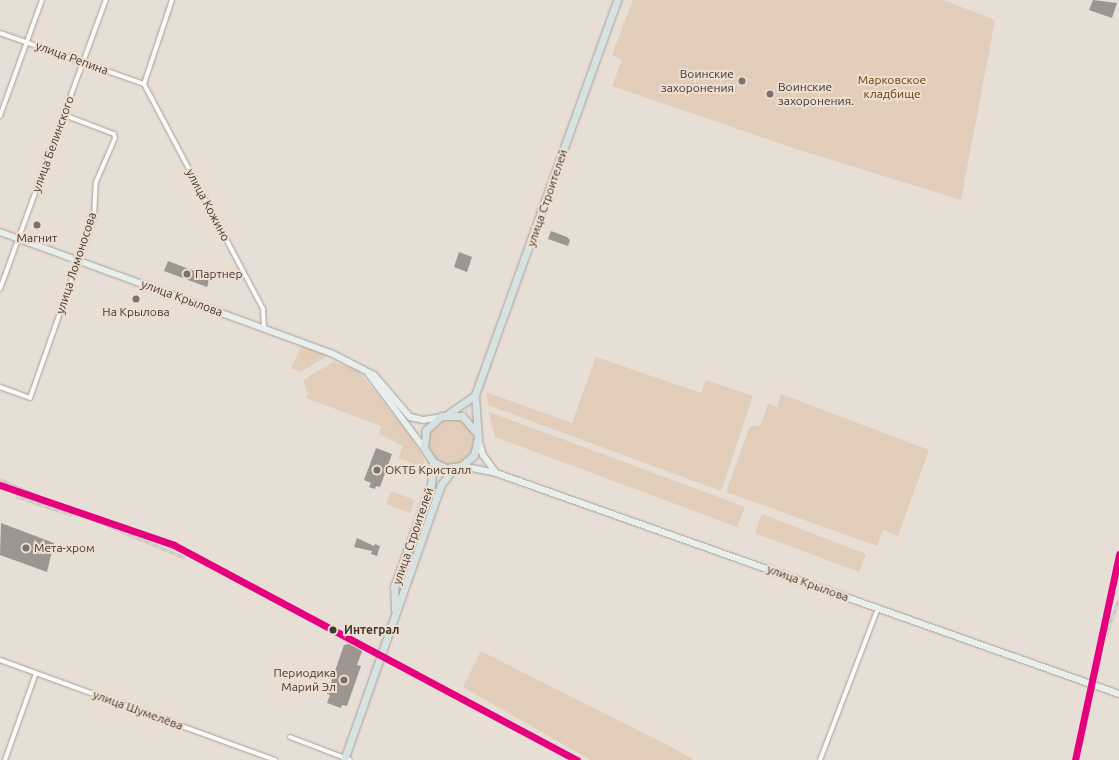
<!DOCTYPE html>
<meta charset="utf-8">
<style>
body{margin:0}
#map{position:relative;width:1119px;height:760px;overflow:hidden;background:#e7ded6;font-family:Ubuntu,sans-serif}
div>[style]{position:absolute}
.green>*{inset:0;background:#e2cdba}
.round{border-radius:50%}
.building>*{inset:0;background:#9d9690}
.roads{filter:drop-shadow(0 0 1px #a7a09a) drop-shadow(0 0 1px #a7a09a)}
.street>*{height:4px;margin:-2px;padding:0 2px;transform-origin:2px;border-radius:2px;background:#fbfaf9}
.secondary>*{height:6px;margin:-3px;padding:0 3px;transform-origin:3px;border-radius:3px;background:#e8efed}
.primary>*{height:7px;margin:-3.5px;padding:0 3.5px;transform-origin:3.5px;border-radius:3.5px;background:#d6e3e2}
.rail>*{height:3px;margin-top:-1.5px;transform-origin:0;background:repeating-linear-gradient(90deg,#eedecf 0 4.5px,#c8c5c3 0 9px);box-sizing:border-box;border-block:1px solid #c8c5c3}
.rail-1>*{height:7px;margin:-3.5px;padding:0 3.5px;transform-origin:3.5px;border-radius:3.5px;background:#e5007d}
.dots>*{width:11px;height:11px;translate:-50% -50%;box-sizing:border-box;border:2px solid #eedecf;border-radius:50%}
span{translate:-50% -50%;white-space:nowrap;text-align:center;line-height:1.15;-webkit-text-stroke:4px #eedecf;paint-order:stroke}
.street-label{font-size:12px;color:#403934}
.poi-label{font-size:12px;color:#403934}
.right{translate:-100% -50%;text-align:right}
.left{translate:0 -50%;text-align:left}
.park-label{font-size:12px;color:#6a400e}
.stop-label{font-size:12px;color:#403934;font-weight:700}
</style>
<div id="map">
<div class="green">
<div style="clip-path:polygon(633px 0,943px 0,995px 20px,961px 200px,796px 149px,612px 86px,622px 60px,612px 55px)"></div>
<div style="clip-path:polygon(302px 345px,328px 355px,301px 372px,291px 368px)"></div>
<div style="clip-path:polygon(596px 357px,701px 393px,706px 380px,753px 396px,721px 491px,488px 405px,486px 392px,572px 423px)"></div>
<div style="clip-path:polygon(333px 362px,357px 369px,411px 437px,425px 461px,421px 467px,398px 458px,403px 446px,379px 434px,381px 426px,306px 398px,308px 394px,303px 380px)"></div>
<div style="clip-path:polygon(781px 394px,929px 450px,898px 536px,883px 530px,877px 546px,726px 492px,750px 426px,760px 426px,768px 404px,777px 407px)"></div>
<div style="clip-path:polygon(489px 412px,745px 507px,737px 527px,495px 437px)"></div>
<div class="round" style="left:428px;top:418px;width:46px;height:46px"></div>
<div style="clip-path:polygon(391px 491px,415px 500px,410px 513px,386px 504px)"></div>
<div style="clip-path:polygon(762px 514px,866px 554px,859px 572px,755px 533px)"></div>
<div style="clip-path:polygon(481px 651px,675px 749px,694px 760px,591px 760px,463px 687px)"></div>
</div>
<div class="building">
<div style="clip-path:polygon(1093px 0,1117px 3px,1112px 18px,1089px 10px)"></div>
<div style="clip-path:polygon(551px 231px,567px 237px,570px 240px,568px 246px,548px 239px)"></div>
<div style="clip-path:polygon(459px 252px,472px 257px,467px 272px,454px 267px)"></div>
<div style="clip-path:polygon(168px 261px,210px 277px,207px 287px,164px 271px)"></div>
<div style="clip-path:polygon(376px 448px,392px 454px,380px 487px,376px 486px,375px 489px,369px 487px,371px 483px,364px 480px)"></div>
<div style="clip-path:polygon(1px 523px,54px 543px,47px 572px,0 555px)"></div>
<div style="clip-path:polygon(357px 538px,374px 546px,375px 544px,380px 546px,377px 556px,371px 554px,372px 551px,354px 547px)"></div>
<div style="clip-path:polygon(349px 644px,362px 651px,357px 665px,361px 666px,347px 706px,342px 705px,341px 708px,327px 703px,330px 695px,327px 694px,344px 645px)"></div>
</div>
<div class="roads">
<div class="street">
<div style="left:0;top:33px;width:153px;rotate:19.5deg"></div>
<div style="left:144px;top:84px;width:255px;rotate:62.1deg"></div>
<div style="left:263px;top:309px;width:19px;rotate:87deg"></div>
<div style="left:144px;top:84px;width:89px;rotate:-71.6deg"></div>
<div style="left:0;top:116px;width:123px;rotate:-70.1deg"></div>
<div style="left:0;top:289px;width:308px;rotate:-69.9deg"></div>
<div style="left:0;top:387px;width:32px;rotate:20deg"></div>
<div style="left:30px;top:398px;width:193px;rotate:-70.6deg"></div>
<div style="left:94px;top:216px;width:34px;rotate:-87deg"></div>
<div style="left:96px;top:182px;width:48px;rotate:-66.6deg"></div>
<div style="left:115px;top:138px;width:4px;rotate:-104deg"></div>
<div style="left:114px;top:134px;width:53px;rotate:-159.2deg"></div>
<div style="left:0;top:660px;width:293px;rotate:20deg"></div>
<div style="left:290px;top:737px;width:64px;rotate:21deg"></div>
<div style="left:5px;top:760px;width:92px;rotate:-70.4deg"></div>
<div style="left:820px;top:760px;width:163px;rotate:-69.1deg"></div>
</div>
<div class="secondary">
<div style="left:0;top:232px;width:352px;rotate:20.1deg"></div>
<div style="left:331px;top:353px;width:48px;rotate:27.1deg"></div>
<div style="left:374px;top:375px;width:55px;rotate:49.4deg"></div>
<div style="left:410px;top:417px;width:13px;rotate:13deg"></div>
<div style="left:423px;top:420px;width:14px;rotate:-8deg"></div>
<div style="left:368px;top:373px;width:94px;rotate:53.3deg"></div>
<div style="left:478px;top:438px;width:18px;rotate:74deg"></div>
<div style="left:483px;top:455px;width:22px;rotate:54deg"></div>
<div style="left:461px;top:466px;width:36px;rotate:11deg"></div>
<div style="left:496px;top:473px;width:661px;rotate:19.53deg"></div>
</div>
<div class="primary">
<div style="left:448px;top:414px;width:33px;rotate:-35deg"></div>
<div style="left:476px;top:432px;width:21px;rotate:-131deg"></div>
<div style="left:462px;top:416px;width:21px;rotate:180deg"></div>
<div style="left:441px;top:416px;width:21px;rotate:137deg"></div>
<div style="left:426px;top:430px;width:18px;rotate:96deg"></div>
<div style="left:424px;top:448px;width:17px;rotate:57deg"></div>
<div style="left:433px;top:462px;width:14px;rotate:25deg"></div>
<div style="left:446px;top:468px;width:15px;rotate:-8deg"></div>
<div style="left:461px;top:466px;width:17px;rotate:-40deg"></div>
<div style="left:474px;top:455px;width:17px;rotate:-77deg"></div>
<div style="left:478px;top:438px;width:43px;rotate:-94deg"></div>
<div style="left:475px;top:395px;width:420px;rotate:-70.2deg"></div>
<div style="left:395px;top:610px;width:23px;rotate:-92deg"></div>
<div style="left:394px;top:587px;width:109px;rotate:-70.1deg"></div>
<div style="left:431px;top:485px;width:23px;rotate:-85deg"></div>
<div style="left:344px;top:760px;width:292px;rotate:-70.6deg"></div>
<div style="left:441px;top:485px;width:21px;rotate:-53deg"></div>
</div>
</div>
<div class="rail">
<div style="left:0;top:479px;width:57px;rotate:23.9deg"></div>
<div style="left:16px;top:496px;width:59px;rotate:18.7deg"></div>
<div style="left:58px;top:504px;width:138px;rotate:23deg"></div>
<div style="left:1106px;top:635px;width:37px;rotate:-70deg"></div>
<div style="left:1075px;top:760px;width:211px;rotate:-77.9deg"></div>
</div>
<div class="rail-1">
<div style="left:0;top:485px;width:184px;rotate:19deg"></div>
<div style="left:174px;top:545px;width:457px;rotate:28.1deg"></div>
<div style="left:1075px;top:760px;width:211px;rotate:-77.9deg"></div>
</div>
<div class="dots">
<div style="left:742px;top:81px;background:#7a736d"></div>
<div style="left:770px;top:94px;background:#7a736d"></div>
<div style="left:37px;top:225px;background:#7a736d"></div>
<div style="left:187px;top:274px;background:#7a736d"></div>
<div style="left:136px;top:299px;background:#7a736d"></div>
<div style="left:377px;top:470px;background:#7a736d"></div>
<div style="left:26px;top:548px;background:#7a736d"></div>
<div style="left:333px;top:630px;background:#403934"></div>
<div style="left:344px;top:680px;background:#7a736d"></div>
</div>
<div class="street-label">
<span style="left:72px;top:58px;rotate:20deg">улица Репина</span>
<span style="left:53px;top:144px;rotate:-70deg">улица Белинского</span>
<span style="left:547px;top:198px;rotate:-71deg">улица Строителей</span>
<span style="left:208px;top:205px;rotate:62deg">улица Кожино</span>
<span style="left:76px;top:263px;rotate:-72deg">улица Ломоносова</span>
<span style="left:182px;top:298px;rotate:20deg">улица Крылова</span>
<span style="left:413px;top:536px;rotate:-71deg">улица Строителей</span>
<span style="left:808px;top:583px;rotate:20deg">улица Крылова</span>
<span style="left:138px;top:710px;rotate:20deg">улица Шумелёва</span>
</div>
<div class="poi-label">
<span class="right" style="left:734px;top:81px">Воинские<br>захоронения</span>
<span class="left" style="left:778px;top:94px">Воинские<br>захоронения.</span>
<span style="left:37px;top:238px">Магнит</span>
<span class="left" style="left:195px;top:274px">Партнер</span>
<span style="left:136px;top:312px">На Крылова</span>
<span class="left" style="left:385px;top:470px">ОКТБ Кристалл</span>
<span class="left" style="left:34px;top:548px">Мета-хром</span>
<span class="right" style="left:336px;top:680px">Периодика<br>Марий Эл</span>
</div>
<div class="park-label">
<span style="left:892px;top:87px">Марковское<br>кладбище</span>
</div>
<div class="stop-label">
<span class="left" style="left:344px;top:630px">Интеграл</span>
</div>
</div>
